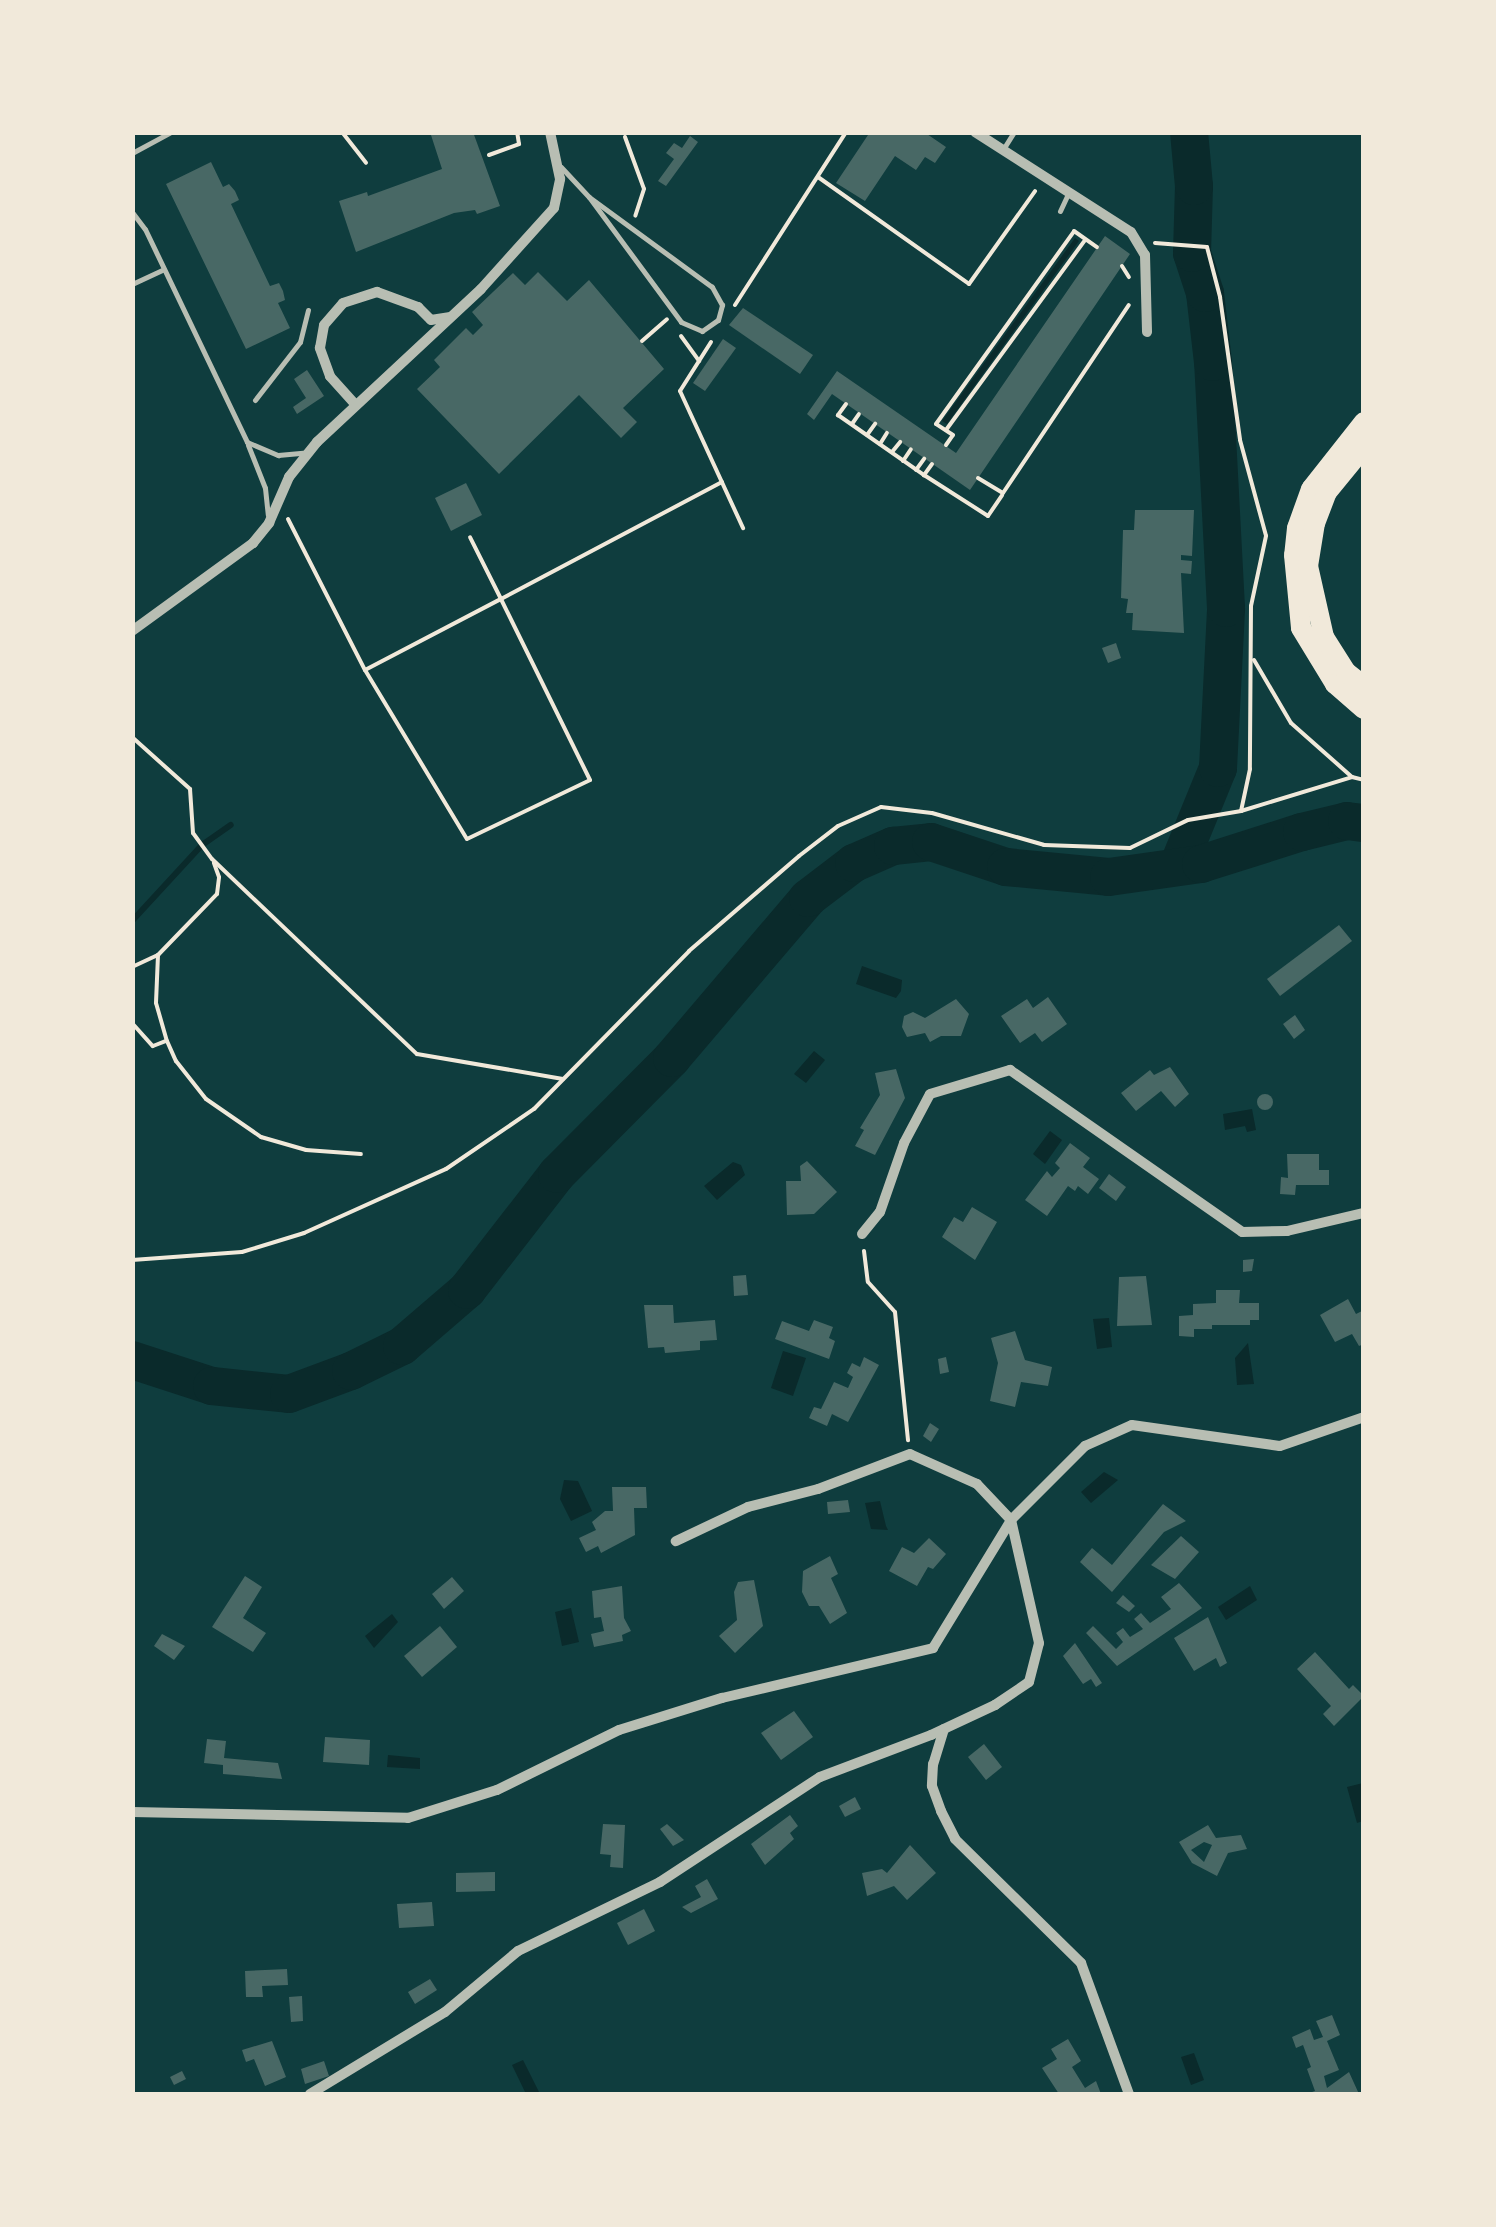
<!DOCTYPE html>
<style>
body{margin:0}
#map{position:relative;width:1496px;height:2227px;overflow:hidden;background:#0f3d3e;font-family:Commissioner,sans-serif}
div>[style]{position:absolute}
.water>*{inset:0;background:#0a2a2b}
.stream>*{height:6px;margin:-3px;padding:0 3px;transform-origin:3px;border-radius:3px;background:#0a2a2b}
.river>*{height:38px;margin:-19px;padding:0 19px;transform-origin:19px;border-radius:19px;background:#0a2a2b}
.building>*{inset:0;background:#486865}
.round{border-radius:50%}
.path>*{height:4px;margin:-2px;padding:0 2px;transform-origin:2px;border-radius:2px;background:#f1e9da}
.service>*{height:5px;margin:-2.5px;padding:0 2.5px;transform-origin:2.5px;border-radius:2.5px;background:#b8beb3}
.minor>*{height:10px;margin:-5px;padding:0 5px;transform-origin:5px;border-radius:5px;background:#b8beb3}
.motorway>*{height:20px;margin:-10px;padding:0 10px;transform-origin:10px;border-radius:10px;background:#f1e9da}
span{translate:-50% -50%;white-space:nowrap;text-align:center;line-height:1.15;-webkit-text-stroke:10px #f1e9da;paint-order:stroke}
.frame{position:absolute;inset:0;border:135px solid #f1e9da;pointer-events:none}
</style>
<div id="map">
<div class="water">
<div style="clip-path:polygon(1075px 238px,1079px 241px,947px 424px,942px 421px)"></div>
<div style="clip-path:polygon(862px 966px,902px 980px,901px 991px,896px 998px,856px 984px)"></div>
<div style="clip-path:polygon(814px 1051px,825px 1060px,806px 1083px,794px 1074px)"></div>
<div style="clip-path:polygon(1252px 1109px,1256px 1130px,1247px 1132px,1245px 1126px,1225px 1130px,1223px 1114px)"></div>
<div style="clip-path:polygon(1050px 1131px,1062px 1140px,1045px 1164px,1033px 1154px)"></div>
<div style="clip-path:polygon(733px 1162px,741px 1165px,745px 1175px,717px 1200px,704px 1186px)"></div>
<div style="clip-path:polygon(1109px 1318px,1112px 1347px,1097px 1349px,1093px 1319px)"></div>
<div style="clip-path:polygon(1248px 1343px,1254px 1384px,1237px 1385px,1235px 1358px)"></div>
<div style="clip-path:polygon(783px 1351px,806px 1358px,793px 1396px,771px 1388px)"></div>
<div style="clip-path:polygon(1104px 1472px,1118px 1480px,1091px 1503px,1081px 1492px)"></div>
<div style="clip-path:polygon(564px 1480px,578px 1481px,592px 1511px,571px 1521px,560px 1499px)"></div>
<div style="clip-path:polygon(880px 1501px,886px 1526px,888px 1530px,871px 1529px,865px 1503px)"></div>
<div style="clip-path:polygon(1250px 1586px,1257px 1600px,1226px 1620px,1218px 1607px)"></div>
<div style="clip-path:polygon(571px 1608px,579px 1642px,562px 1646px,555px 1612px)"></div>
<div style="clip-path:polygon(392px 1614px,398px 1622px,374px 1648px,365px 1636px)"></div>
<div style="clip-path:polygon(388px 1755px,420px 1758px,420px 1769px,387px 1767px)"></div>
<div style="clip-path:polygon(1363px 1783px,1363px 1821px,1357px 1823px,1347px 1787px)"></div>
<div style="clip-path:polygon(1194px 2053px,1204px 2080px,1191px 2085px,1181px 2057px)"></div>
<div style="clip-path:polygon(523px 2060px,540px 2094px,526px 2094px,512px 2065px)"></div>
</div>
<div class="stream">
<div style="left:132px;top:921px;width:103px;rotate:-47.4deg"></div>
<div style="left:202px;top:845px;width:35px;rotate:-35deg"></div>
</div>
<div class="river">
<div style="left:1178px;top:866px;width:106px;rotate:-67.8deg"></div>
<div style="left:1218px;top:768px;width:160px;rotate:-87.1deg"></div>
<div style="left:1226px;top:608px;width:246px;rotate:-93deg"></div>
<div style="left:1213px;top:362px;width:69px;rotate:-96.6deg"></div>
<div style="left:1205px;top:293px;width:42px;rotate:-108deg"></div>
<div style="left:1192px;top:253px;width:67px;rotate:-88.3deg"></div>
<div style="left:1194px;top:186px;width:54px;rotate:-95.3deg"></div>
<div style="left:132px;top:1360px;width:84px;rotate:18deg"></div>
<div style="left:212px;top:1386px;width:77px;rotate:5.9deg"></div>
<div style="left:289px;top:1394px;width:66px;rotate:-20.4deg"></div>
<div style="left:351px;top:1371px;width:57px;rotate:-26.1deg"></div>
<div style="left:402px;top:1346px;width:86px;rotate:-40.7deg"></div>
<div style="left:467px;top:1290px;width:147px;rotate:-52.2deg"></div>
<div style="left:557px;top:1174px;width:163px;rotate:-45.2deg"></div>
<div style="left:672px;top:1058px;width:210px;rotate:-49.6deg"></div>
<div style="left:808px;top:898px;width:58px;rotate:-37.3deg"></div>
<div style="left:854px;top:863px;width:43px;rotate:-23.6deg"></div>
<div style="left:893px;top:846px;width:38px;rotate:-6deg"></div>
<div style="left:931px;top:842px;width:79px;rotate:18.4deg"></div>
<div style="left:1006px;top:867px;width:103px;rotate:5.5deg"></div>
<div style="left:1109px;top:877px;width:93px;rotate:-8deg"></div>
<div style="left:1201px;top:864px;width:106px;rotate:-17.6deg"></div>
<div style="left:1302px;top:832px;width:46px;rotate:-13.7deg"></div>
<div style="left:1347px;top:821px;width:17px;rotate:7deg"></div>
</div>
<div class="building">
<div style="clip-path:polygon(430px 132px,473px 132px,500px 206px,477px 214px,475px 210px,454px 213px,356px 252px,339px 201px,367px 192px,368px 196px,442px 169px)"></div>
<div style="clip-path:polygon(870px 132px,924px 132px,946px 147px,935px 163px,925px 157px,916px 170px,895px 156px,865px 201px,836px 183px)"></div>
<div style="clip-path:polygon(690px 136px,698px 142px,666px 186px,658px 181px,674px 159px,666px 153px,674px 143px,682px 148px)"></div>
<div style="clip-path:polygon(211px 162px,223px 187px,229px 184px,235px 191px,239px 200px,231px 204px,270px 286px,279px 283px,283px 291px,285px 300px,278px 303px,290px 328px,246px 349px,166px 184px)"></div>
<div style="clip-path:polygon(1105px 236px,1130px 254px,970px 490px,832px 394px,814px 420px,807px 414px,837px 371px,956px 453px)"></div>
<div style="clip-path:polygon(538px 272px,567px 301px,589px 280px,664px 369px,623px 408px,637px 422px,621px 438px,579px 395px,499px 474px,417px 389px,440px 367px,434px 360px,466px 328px,473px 335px,483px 325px,472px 312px,513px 273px,525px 285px)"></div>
<div style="clip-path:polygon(743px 308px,813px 355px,800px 374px,729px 325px)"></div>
<div style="clip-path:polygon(723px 339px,736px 348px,705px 391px,693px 383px)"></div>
<div style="clip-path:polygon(307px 370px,324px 396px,297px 414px,293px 407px,306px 398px,294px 379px)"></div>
<div style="clip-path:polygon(466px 483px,482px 515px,451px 531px,435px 498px)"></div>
<div style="clip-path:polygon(1135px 510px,1194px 510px,1192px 556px,1181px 555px,1181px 560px,1192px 561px,1191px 574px,1181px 573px,1184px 633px,1132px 630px,1133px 613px,1126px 613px,1128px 599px,1121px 598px,1123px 530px,1134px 530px)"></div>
<div style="clip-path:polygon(1116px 643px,1121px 658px,1108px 663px,1102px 648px)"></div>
<div style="clip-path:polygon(1339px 925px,1352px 941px,1280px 996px,1267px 979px)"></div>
<div style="clip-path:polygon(1048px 997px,1067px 1024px,1042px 1042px,1035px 1033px,1020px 1043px,1001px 1016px,1027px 999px,1033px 1008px)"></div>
<div style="clip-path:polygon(956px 999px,969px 1014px,961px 1036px,941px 1036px,930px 1042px,925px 1033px,907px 1037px,902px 1027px,904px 1016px,913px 1012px,925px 1018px)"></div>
<div style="clip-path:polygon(1295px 1015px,1305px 1030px,1294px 1039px,1283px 1024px)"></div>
<div style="clip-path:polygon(1170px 1067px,1189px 1094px,1175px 1107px,1161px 1091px,1136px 1111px,1121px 1093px,1150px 1070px,1154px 1075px)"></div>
<div style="clip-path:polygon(896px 1069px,905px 1098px,875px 1155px,855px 1146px,864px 1130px,860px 1128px,880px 1095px,875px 1073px)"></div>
<div class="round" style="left:1257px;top:1094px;width:16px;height:16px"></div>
<div style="clip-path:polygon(1070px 1143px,1090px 1158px,1083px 1167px,1099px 1179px,1088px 1194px,1078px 1186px,1075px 1191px,1068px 1186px,1047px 1216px,1025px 1200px,1047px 1171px,1052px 1177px,1060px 1168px,1055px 1163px)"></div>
<div style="clip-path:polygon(1287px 1154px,1319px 1154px,1319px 1170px,1329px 1170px,1329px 1185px,1296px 1185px,1295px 1195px,1280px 1194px,1281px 1177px,1288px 1178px)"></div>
<div style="clip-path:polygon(807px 1161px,837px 1192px,814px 1214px,787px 1215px,786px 1181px,801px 1181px,800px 1166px)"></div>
<div style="clip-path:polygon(1109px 1174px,1126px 1187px,1116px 1201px,1099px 1188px)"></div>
<div style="clip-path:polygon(972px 1207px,997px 1222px,975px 1260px,942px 1237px,954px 1217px,963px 1222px)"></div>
<div style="clip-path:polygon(1254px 1259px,1252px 1271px,1243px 1272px,1243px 1260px)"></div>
<div style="clip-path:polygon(746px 1275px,748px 1295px,734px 1296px,733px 1276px)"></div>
<div style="clip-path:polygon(1146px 1276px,1152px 1325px,1117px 1326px,1119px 1277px)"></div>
<div style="clip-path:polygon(1216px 1290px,1240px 1290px,1239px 1303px,1259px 1303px,1259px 1320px,1250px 1320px,1250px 1325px,1212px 1325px,1212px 1329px,1194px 1329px,1194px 1337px,1179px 1336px,1179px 1316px,1193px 1315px,1193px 1304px,1216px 1303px)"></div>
<div style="clip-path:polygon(1348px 1299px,1356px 1314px,1364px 1310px,1364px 1344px,1359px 1346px,1352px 1334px,1335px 1342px,1320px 1315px)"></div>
<div style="clip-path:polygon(644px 1305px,673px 1305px,674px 1323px,715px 1320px,717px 1340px,700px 1341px,700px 1350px,665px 1353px,664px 1347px,648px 1348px)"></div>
<div style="clip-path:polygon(814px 1320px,833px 1327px,829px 1338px,835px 1341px,829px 1359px,775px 1339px,782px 1321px,809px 1331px)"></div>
<div style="clip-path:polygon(1015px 1331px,1025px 1360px,1052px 1367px,1048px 1386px,1021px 1382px,1015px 1407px,990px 1401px,998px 1363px,991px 1338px)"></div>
<div style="clip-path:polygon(864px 1357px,879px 1365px,848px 1422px,832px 1414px,827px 1426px,809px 1418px,814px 1407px,821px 1409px,834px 1382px,848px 1388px,853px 1377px,847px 1373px,852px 1363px,860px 1367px)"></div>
<div style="clip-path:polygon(946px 1357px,949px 1372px,940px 1374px,938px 1359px)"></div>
<div style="clip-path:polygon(930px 1423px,939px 1429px,931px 1442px,923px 1436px)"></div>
<div style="clip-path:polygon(612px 1487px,646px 1487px,647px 1508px,634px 1508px,635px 1535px,601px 1553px,598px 1546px,586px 1552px,579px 1538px,596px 1530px,592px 1522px,605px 1511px,613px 1511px)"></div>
<div style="clip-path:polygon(848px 1500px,850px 1512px,828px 1514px,827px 1502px)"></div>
<div style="clip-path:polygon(1163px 1504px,1186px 1521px,1164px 1532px,1112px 1592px,1080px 1562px,1092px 1548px,1112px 1565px)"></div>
<div style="clip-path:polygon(1181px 1536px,1199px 1552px,1175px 1579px,1151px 1565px)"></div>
<div style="clip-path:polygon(929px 1538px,946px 1554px,933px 1569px,928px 1567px,917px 1586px,889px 1571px,902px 1547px,914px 1553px)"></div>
<div style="clip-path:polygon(830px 1556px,838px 1574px,831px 1578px,847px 1613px,830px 1624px,819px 1606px,809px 1606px,802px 1592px,803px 1571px)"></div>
<div style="clip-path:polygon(245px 1576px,262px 1587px,243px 1618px,266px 1633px,253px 1652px,212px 1627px)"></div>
<div style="clip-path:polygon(452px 1577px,464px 1591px,444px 1609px,432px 1594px)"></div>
<div style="clip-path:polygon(754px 1580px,763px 1626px,735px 1653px,719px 1636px,737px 1620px,734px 1592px,738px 1582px)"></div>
<div style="clip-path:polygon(1179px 1583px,1202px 1608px,1117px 1666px,1086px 1633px,1093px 1626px,1116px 1649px,1123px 1642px,1116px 1633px,1123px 1628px,1130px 1637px,1143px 1629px,1134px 1619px,1141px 1613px,1150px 1623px,1171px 1609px,1161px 1597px)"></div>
<div style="clip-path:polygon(622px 1586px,624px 1618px,631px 1631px,622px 1635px,623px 1641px,594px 1647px,591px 1634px,604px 1631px,601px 1617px,594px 1618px,592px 1591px)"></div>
<div style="clip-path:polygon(1123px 1595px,1135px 1606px,1129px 1612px,1116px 1603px)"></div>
<div style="clip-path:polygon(1208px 1617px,1227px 1663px,1220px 1667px,1216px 1658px,1194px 1671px,1174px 1638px)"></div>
<div style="clip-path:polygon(440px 1626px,457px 1647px,422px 1677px,404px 1656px)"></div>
<div style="clip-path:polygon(162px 1634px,185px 1646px,174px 1660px,154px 1646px)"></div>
<div style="clip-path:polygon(1075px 1643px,1102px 1683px,1096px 1687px,1091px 1679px,1083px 1684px,1063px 1656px)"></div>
<div style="clip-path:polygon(1315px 1652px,1349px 1689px,1353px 1685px,1364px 1696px,1334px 1726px,1323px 1714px,1331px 1706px,1297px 1669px)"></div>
<div style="clip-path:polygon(794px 1711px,813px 1737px,781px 1760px,761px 1733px)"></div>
<div style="clip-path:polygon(325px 1737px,370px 1740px,369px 1765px,323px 1762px)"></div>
<div style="clip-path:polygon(207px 1739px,226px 1741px,224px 1758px,278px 1763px,282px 1779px,223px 1774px,223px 1765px,204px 1763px)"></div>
<div style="clip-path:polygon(984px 1744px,1002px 1767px,986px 1780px,968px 1757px)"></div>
<div style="clip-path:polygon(855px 1797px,861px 1809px,845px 1817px,839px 1806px)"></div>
<div style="clip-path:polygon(790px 1815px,798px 1826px,790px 1833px,794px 1839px,765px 1865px,751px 1844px)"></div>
<div style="clip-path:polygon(603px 1824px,625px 1825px,623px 1868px,610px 1867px,611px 1855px,600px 1854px)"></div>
<div style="clip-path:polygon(667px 1824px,684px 1840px,673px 1846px,660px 1829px)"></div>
<div style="clip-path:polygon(evenodd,1208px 1825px,1216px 1838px,1241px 1835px,1247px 1849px,1228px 1853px,1217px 1876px,1192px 1863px,1179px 1842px,1208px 1825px,1204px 1842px,1212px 1845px,1204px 1862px,1191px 1850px,1204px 1842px)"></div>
<div style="clip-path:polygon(910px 1845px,936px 1873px,907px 1900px,894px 1886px,867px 1896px,862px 1873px,882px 1869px,887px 1873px)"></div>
<div style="clip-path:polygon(495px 1872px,495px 1891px,456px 1892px,456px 1873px)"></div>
<div style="clip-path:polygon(707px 1879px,718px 1899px,691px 1913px,682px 1907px,701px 1897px,695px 1886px)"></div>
<div style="clip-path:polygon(432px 1902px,434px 1926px,399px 1928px,397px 1904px)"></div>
<div style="clip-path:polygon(644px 1909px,655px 1931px,628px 1945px,617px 1923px)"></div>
<div style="clip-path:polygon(287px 1969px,288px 1985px,262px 1986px,263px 1997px,246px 1997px,245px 1971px)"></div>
<div style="clip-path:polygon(430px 1979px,437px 1990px,415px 2004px,408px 1992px)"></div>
<div style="clip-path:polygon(302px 1996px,303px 2021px,291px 2022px,289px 1997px)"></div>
<div style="clip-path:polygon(1332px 2015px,1340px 2035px,1327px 2041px,1339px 2070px,1324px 2076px,1327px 2088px,1349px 2072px,1359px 2094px,1306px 2094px,1315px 2091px,1307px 2069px,1311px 2067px,1303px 2045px,1296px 2048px,1292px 2037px,1310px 2029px,1314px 2040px,1323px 2037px,1316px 2021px)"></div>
<div style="clip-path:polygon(1068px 2039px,1081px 2061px,1072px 2067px,1085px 2088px,1096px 2081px,1101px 2094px,1059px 2094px,1042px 2068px,1057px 2059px,1051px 2049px)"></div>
<div style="clip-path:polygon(272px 2041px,286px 2077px,265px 2086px,254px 2059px,246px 2062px,242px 2050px)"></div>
<div style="clip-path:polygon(324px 2061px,329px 2076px,305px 2084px,301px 2069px)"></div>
<div style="clip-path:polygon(182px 2071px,186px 2079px,174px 2085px,170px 2077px)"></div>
</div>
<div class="path">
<div style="left:342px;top:132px;width:39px;rotate:52deg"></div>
<div style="left:801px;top:132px;width:11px"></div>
<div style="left:625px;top:137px;width:55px;rotate:69.9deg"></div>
<div style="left:644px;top:189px;width:28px;rotate:108deg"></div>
<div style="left:489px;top:155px;width:32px;rotate:-20deg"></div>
<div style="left:519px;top:144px;width:12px;rotate:-99deg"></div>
<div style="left:818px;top:177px;width:185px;rotate:35.3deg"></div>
<div style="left:969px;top:284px;width:114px;rotate:-54.6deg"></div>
<div style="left:1155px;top:243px;width:52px;rotate:4.4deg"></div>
<div style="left:1207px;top:247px;width:52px;rotate:75.4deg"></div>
<div style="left:1220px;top:297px;width:144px;rotate:82deg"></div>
<div style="left:1240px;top:440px;width:99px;rotate:74.8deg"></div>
<div style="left:1266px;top:536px;width:72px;rotate:102.1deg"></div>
<div style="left:1251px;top:606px;width:163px;rotate:90.4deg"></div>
<div style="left:1250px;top:769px;width:43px;rotate:102.1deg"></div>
<div style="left:1122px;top:266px;width:13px;rotate:58deg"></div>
<div style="left:735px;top:305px;width:206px;rotate:-57.3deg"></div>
<div style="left:681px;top:336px;width:31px;rotate:54deg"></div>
<div style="left:642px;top:341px;width:33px;rotate:-41deg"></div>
<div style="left:711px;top:342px;width:58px;rotate:122.3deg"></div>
<div style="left:680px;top:391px;width:151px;rotate:65.3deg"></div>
<div style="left:846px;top:404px;width:14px;rotate:126deg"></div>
<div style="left:838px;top:415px;width:105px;rotate:34.9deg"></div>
<div style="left:852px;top:424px;width:12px;rotate:-55deg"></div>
<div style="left:946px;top:430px;width:235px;rotate:-53.8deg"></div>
<div style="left:867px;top:435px;width:14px;rotate:-54deg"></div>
<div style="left:880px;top:444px;width:13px;rotate:-58deg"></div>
<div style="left:946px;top:445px;width:12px;rotate:-55deg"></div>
<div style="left:953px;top:435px;width:20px;rotate:-147deg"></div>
<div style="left:936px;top:424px;width:237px;rotate:-54.4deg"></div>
<div style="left:1074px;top:231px;width:28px;rotate:35deg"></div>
<div style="left:892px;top:452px;width:13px;rotate:-51deg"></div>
<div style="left:903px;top:461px;width:14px;rotate:-56deg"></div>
<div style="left:932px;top:464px;width:14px;rotate:126deg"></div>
<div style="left:924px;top:475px;width:76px;rotate:32.6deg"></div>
<div style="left:988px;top:516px;width:25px;rotate:-56deg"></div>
<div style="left:916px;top:470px;width:14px;rotate:-54deg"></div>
<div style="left:978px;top:478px;width:29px;rotate:31deg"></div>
<div style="left:1003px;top:493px;width:226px;rotate:-56.2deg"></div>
<div style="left:288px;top:519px;width:169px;rotate:63deg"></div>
<div style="left:365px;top:670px;width:197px;rotate:58.9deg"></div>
<div style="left:467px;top:839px;width:136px;rotate:-25.6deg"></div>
<div style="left:590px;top:780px;width:202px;rotate:-116.2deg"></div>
<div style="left:501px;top:599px;width:250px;rotate:-27.9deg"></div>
<div style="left:1254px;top:660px;width:73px;rotate:59.6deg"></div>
<div style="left:1291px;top:723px;width:81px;rotate:41.5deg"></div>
<div style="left:365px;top:670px;width:153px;rotate:-27.6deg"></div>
<div style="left:501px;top:599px;width:69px;rotate:-116.6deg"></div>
<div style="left:132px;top:737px;width:78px;rotate:41.9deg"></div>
<div style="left:190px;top:789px;width:44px;rotate:86.1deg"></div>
<div style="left:193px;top:833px;width:32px;rotate:54deg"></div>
<div style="left:212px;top:859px;width:283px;rotate:43.6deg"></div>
<div style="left:417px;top:1054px;width:148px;rotate:9.7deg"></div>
<div style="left:158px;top:955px;width:48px;rotate:92.4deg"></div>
<div style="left:156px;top:1003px;width:40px;rotate:74deg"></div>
<div style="left:167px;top:1041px;width:22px;rotate:66deg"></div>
<div style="left:176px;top:1061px;width:48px;rotate:51.7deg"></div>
<div style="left:206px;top:1099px;width:67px;rotate:34.6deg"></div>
<div style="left:261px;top:1137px;width:47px;rotate:16.1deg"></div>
<div style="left:306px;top:1150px;width:55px;rotate:4.2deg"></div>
<div style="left:132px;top:967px;width:29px;rotate:-25deg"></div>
<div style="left:158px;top:955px;width:85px;rotate:-46deg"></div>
<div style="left:217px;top:894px;width:17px;rotate:-83deg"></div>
<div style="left:219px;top:877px;width:15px;rotate:-110deg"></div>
<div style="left:132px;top:1023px;width:31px;rotate:48deg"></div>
<div style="left:153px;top:1046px;width:14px;rotate:-21deg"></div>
<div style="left:864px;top:1251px;width:31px;rotate:83deg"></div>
<div style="left:868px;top:1282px;width:40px;rotate:48deg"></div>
<div style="left:895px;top:1312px;width:129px;rotate:84.2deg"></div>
<div style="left:132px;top:1260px;width:110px;rotate:-4.2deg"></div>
<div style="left:242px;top:1252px;width:65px;rotate:-17deg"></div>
<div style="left:304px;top:1233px;width:156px;rotate:-24.3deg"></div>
<div style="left:446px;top:1169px;width:107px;rotate:-34.3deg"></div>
<div style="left:534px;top:1109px;width:221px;rotate:-45.5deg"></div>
<div style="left:689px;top:951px;width:145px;rotate:-40.8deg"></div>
<div style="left:799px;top:856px;width:49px;rotate:-37.6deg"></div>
<div style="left:838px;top:826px;width:47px;rotate:-23.8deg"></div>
<div style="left:881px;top:807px;width:51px;rotate:6.7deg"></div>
<div style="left:932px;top:813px;width:116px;rotate:15.9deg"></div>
<div style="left:1044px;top:845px;width:86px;rotate:2deg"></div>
<div style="left:1130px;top:848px;width:64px;rotate:-25.8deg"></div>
<div style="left:1188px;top:820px;width:54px;rotate:-9.6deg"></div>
<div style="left:1241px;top:811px;width:116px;rotate:-17deg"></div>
<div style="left:1352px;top:777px;width:12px;rotate:14deg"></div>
</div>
<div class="service">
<div style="left:1002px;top:151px;width:22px;rotate:-58deg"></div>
<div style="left:132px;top:153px;width:44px;rotate:-28.3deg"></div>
<div style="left:561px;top:167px;width:41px;rotate:47deg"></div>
<div style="left:589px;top:197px;width:155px;rotate:53.6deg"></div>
<div style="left:681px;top:322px;width:23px;rotate:23deg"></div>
<div style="left:702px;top:331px;width:19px;rotate:-35deg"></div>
<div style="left:718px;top:320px;width:16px;rotate:-75deg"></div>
<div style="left:722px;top:305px;width:21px;rotate:-119deg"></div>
<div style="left:712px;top:287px;width:152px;rotate:-143.8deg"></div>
<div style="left:1060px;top:211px;width:19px;rotate:-65deg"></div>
<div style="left:132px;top:212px;width:21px;rotate:53deg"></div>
<div style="left:145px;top:229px;width:236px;rotate:64.4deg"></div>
<div style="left:247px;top:442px;width:34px;rotate:23deg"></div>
<div style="left:278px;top:455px;width:25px;rotate:-5deg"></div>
<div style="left:132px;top:284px;width:35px;rotate:-25deg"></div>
<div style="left:255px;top:400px;width:73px;rotate:-52.2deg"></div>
<div style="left:300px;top:342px;width:33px;rotate:-76deg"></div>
<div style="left:248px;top:445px;width:46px;rotate:68.4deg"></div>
<div style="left:265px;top:488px;width:27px;rotate:84deg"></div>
</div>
<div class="minor">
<div style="left:975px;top:132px;width:185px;rotate:32.7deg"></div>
<div style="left:1131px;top:232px;width:27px;rotate:59deg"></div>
<div style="left:1145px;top:255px;width:77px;rotate:88.5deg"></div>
<div style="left:354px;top:403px;width:36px;rotate:-132deg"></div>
<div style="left:330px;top:376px;width:30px;rotate:-110deg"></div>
<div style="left:320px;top:348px;width:23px;rotate:-80deg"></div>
<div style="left:324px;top:325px;width:29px;rotate:-49deg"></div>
<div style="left:343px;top:303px;width:36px;rotate:-18deg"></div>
<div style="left:377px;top:292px;width:44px;rotate:20.1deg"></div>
<div style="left:418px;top:307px;width:18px;rotate:45deg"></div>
<div style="left:431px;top:320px;width:18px;rotate:-9deg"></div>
<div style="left:132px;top:631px;width:150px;rotate:-36deg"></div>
<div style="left:253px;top:543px;width:26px;rotate:-51deg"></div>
<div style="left:269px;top:523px;width:50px;rotate:-66.5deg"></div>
<div style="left:289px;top:477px;width:45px;rotate:-51.3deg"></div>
<div style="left:317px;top:442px;width:224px;rotate:-43deg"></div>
<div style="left:481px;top:289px;width:109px;rotate:-48deg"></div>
<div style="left:554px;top:208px;width:30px;rotate:-78deg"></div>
<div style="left:560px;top:179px;width:48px;rotate:-102deg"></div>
<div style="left:862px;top:1234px;width:28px;rotate:-51deg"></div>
<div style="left:880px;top:1212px;width:73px;rotate:-70.8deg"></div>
<div style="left:904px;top:1143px;width:55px;rotate:-62deg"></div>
<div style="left:930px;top:1094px;width:84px;rotate:-16.7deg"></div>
<div style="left:1010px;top:1070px;width:283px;rotate:34.9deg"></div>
<div style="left:1242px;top:1232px;width:45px;rotate:-1.3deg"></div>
<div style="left:1287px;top:1231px;width:79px;rotate:-13.2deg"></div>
<div style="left:944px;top:1729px;width:37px;rotate:107deg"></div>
<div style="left:933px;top:1764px;width:22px;rotate:93deg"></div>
<div style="left:932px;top:1786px;width:27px;rotate:70deg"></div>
<div style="left:941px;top:1811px;width:31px;rotate:63deg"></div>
<div style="left:955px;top:1839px;width:177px;rotate:44.5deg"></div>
<div style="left:1081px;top:1963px;width:140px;rotate:69.9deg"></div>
<div style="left:132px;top:1812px;width:276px;rotate:1.2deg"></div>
<div style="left:408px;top:1818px;width:93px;rotate:-17.5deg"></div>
<div style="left:497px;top:1790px;width:136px;rotate:-26.2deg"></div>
<div style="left:619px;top:1730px;width:108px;rotate:-17.3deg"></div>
<div style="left:722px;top:1698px;width:217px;rotate:-13.3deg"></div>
<div style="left:933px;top:1648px;width:150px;rotate:-58.6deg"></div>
<div style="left:1011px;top:1520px;width:50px;rotate:-133.4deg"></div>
<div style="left:977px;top:1484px;width:73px;rotate:-155.9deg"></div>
<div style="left:910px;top:1454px;width:98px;rotate:159.2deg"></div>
<div style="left:818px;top:1489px;width:72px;rotate:165.6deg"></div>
<div style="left:748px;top:1507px;width:80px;rotate:154.7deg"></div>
<div style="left:310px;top:2094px;width:158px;rotate:-31.3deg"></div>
<div style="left:445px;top:2012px;width:95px;rotate:-39.9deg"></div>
<div style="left:518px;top:1951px;width:158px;rotate:-25.9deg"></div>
<div style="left:660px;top:1882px;width:191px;rotate:-33.3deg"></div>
<div style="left:820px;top:1777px;width:119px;rotate:-20.7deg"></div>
<div style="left:931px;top:1735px;width:71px;rotate:-25.1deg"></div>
<div style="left:995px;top:1705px;width:41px;rotate:-34.1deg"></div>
<div style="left:1029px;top:1682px;width:40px;rotate:-75.6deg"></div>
<div style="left:1039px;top:1643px;width:126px;rotate:-102.8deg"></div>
<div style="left:1011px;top:1520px;width:105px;rotate:-45deg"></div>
<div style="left:1085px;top:1446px;width:51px;rotate:-24.1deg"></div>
<div style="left:1132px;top:1425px;width:149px;rotate:8.1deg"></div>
<div style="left:1280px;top:1446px;width:89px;rotate:-19deg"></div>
</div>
<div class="motorway">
<div style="left:1364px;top:422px;width:85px;rotate:128.3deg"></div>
<div style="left:1311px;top:489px;width:41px;rotate:109.7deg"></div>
<div style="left:1297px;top:528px;width:27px;rotate:96deg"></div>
<div style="left:1294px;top:555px;width:73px;rotate:84.5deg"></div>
<div style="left:1301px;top:628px;width:66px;rotate:58.7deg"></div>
<div style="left:1335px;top:684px;width:38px;rotate:41deg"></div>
<div style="left:1364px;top:447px;width:58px;rotate:129.4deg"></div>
<div style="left:1327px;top:492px;width:33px;rotate:111deg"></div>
<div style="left:1315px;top:523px;width:44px;rotate:99.2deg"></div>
<div style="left:1308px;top:566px;width:73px;rotate:77.3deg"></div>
<div style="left:1324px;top:637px;width:41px;rotate:57.8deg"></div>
<div style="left:1346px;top:672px;width:23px;rotate:38deg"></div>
</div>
<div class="frame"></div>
</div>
